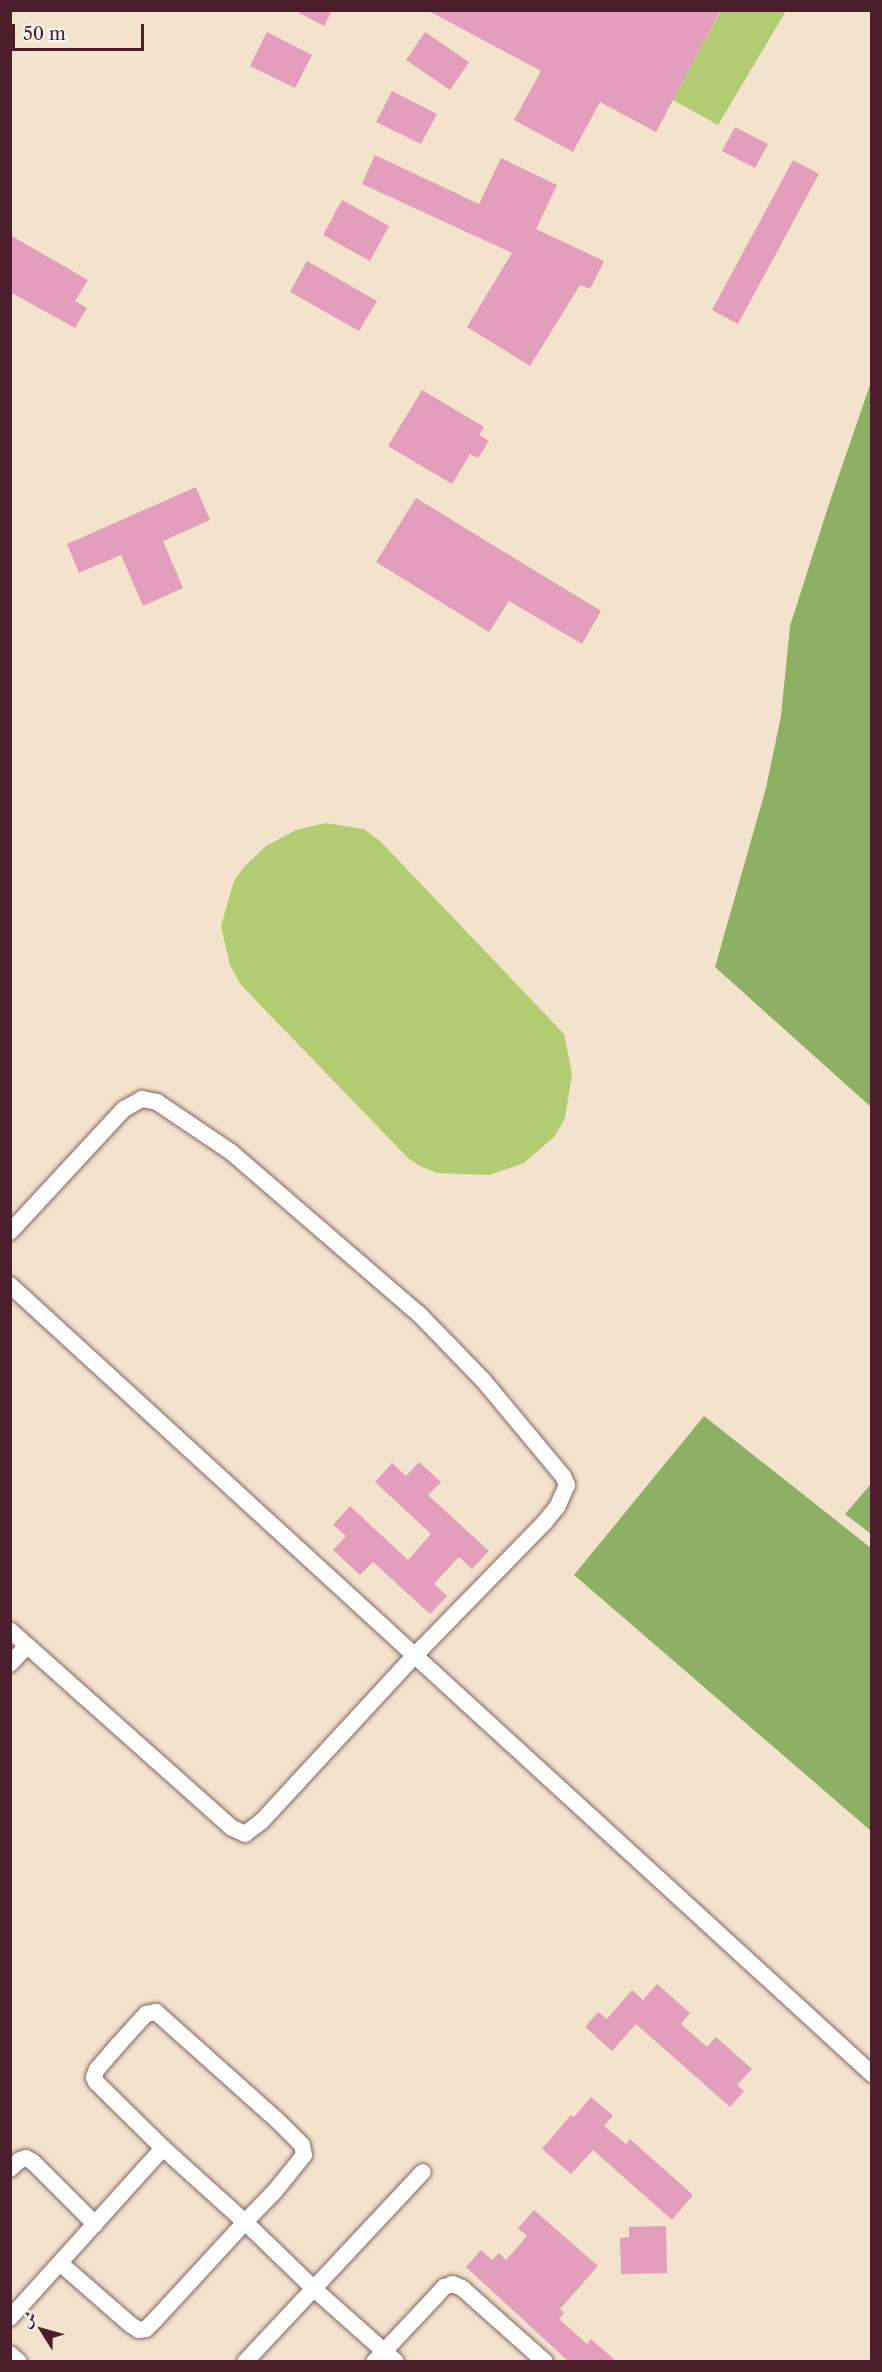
<!DOCTYPE html>
<meta charset="utf-8">
<style>
body{margin:0}
#map{position:relative;width:882px;height:2372px;overflow:hidden;background:#f3e3cc;font-family:"Libre Caslon Text",Amiri,serif}
div>[style]{position:absolute}
.green>*{inset:0;background:#b2cc72}
.forest>*{inset:0;background:#8db064}
.building>*{inset:0;background:#e29ebb}
.roads{filter:drop-shadow(0 0 2px #856463) drop-shadow(0 0 2px #856463)}
.street>*{height:16px;margin:-8px;padding:0 8px;transform-origin:8px;border-radius:8px;background:#fff}
span{translate:-50% -50%;white-space:nowrap;text-align:center;line-height:1.15;-webkit-text-stroke:4.5px #f6f6f2;paint-order:stroke}
.frame{position:absolute;inset:0;border:12px solid #4a1f2b;pointer-events:none}
.north{position:absolute;left:12px;top:2300px;width:60px;height:60px;-webkit-text-stroke:4px #f6f6f2;paint-order:stroke;rotate:307deg;font-size:16px;font-weight:700;line-height:24px;text-align:center;color:#4a1f2b}
.north::after{content:'';display:block;margin:auto;width:21px;height:27px;background:#4a1f2b;clip-path:polygon(50% 0,100% 100%,50% 72%,0 100%)}
.scale{position:absolute;left:12px;top:24px;width:132px;height:27px;box-sizing:border-box;border:3px solid #4a1f2b;border-top:0;padding-left:8px;font-size:18px;line-height:21px;white-space:nowrap;color:#4a1f2b;-webkit-text-stroke:4px #f6f6f2;paint-order:stroke}
</style>
<div id="map">
<div class="green">
<div style="clip-path:polygon(721px 11px,786px 11px,718px 125px,673px 100px)"></div>
<div style="clip-path:polygon(326px 823px,364px 829px,380px 841px,564px 1034px,572px 1074px,565px 1118px,555px 1136px,524px 1163px,489px 1175px,437px 1173px,422px 1167px,409px 1159px,241px 985px,230px 965px,221px 926px,234px 881px,244px 867px,266px 846px,296px 830px)"></div>
</div>
<div class="forest">
<div style="clip-path:polygon(871px 382px,871px 1107px,715px 967px,766px 788px,781px 716px,790px 626px,829px 504px)"></div>
<div style="clip-path:polygon(704px 1416px,871px 1548px,871px 1831px,574px 1575px)"></div>
<div style="clip-path:polygon(871px 1484px,871px 1534px,845px 1514px)"></div>
</div>
<div class="building">
<div style="clip-path:polygon(294px 10px,332px 10px,324px 26px)"></div>
<div style="clip-path:polygon(427px 10px,721px 10px,656px 132px,600px 102px,573px 152px,514px 120px,541px 71px)"></div>
<div style="clip-path:polygon(267px 32px,312px 55px,295px 88px,250px 66px)"></div>
<div style="clip-path:polygon(425px 32px,469px 62px,450px 90px,406px 60px)"></div>
<div style="clip-path:polygon(392px 91px,437px 114px,421px 144px,376px 122px)"></div>
<div style="clip-path:polygon(735px 127px,768px 144px,755px 168px,722px 151px)"></div>
<div style="clip-path:polygon(375px 155px,479px 204px,501px 158px,557px 185px,536px 229px,604px 261px,590px 289px,580px 285px,530px 366px,467px 327px,512px 253px,362px 184px)"></div>
<div style="clip-path:polygon(793px 160px,819px 174px,738px 324px,712px 310px)"></div>
<div style="clip-path:polygon(342px 200px,389px 226px,370px 261px,323px 235px)"></div>
<div style="clip-path:polygon(10px 235px,88px 280px,75px 301px,87px 308px,75px 328px,10px 292px)"></div>
<div style="clip-path:polygon(307px 261px,377px 301px,359px 331px,290px 292px)"></div>
<div style="clip-path:polygon(422px 390px,484px 427px,479px 435px,489px 441px,478px 458px,470px 454px,452px 484px,388px 446px)"></div>
<div style="clip-path:polygon(196px 487px,210px 520px,163px 541px,183px 588px,143px 606px,121px 555px,79px 573px,67px 544px)"></div>
<div style="clip-path:polygon(416px 498px,601px 611px,582px 644px,509px 601px,489px 632px,376px 562px)"></div>
<div style="clip-path:polygon(419px 1462px,441px 1482px,428px 1495px,489px 1551px,472px 1569px,459px 1557px,434px 1584px,447px 1596px,430px 1614px,373px 1562px,360px 1575px,333px 1550px,346px 1536px,333px 1525px,350px 1506px,408px 1560px,431px 1534px,375px 1482px,392px 1463px,406px 1476px)"></div>
<div style="clip-path:polygon(657px 1984px,690px 2013px,681px 2024px,707px 2047px,716px 2037px,752px 2069px,737px 2085px,744px 2091px,730px 2107px,636px 2024px,612px 2051px,585px 2027px,598px 2012px,607px 2019px,632px 1990px,643px 2000px)"></div>
<div style="clip-path:polygon(591px 2097px,613px 2116px,604px 2126px,626px 2144px,630px 2139px,693px 2195px,672px 2220px,593px 2150px,571px 2174px,542px 2149px,571px 2115px,574px 2117px)"></div>
<div style="clip-path:polygon(534px 2210px,598px 2266px,560px 2309px,564px 2313px,559px 2319px,587px 2344px,591px 2339px,616px 2361px,568px 2361px,466px 2267px,481px 2250px,492px 2260px,499px 2253px,506px 2260px,527px 2236px,518px 2228px)"></div>
<div style="clip-path:polygon(666px 2226px,667px 2273px,621px 2274px,620px 2238px,629px 2237px,629px 2227px)"></div>
</div>
<div class="roads">
<div class="street">
<div style="left:10px;top:1232px;width:168px;rotate:-47.2deg"></div>
<div style="left:124px;top:1109px;width:21px;rotate:-29deg"></div>
<div style="left:142px;top:1099px;width:15px;rotate:11deg"></div>
<div style="left:157px;top:1102px;width:89px;rotate:34deg"></div>
<div style="left:231px;top:1152px;width:248px;rotate:40.8deg"></div>
<div style="left:419px;top:1314px;width:92px;rotate:45.9deg"></div>
<div style="left:483px;top:1380px;width:125px;rotate:50.2deg"></div>
<div style="left:563px;top:1476px;width:10px;rotate:66deg"></div>
<div style="left:567px;top:1485px;width:24px;rotate:114deg"></div>
<div style="left:557px;top:1507px;width:19px;rotate:129deg"></div>
<div style="left:545px;top:1522px;width:185px;rotate:134.3deg"></div>
<div style="left:416px;top:1654px;width:227px;rotate:132.7deg"></div>
<div style="left:262px;top:1821px;width:21px;rotate:143deg"></div>
<div style="left:245px;top:1834px;width:14px;rotate:-155deg"></div>
<div style="left:232px;top:1828px;width:297px;rotate:-138.3deg"></div>
<div style="left:10px;top:1285px;width:1169px;rotate:42.47deg"></div>
<div style="left:10px;top:1664px;width:25px;rotate:-47deg"></div>
<div style="left:10px;top:2169px;width:13px;rotate:-42deg"></div>
<div style="left:20px;top:2160px;width:6px;rotate:-18deg"></div>
<div style="left:26px;top:2158px;width:8px;rotate:30deg"></div>
<div style="left:33px;top:2162px;width:88px;rotate:45deg"></div>
<div style="left:61px;top:2264px;width:93px;rotate:41.1deg"></div>
<div style="left:131px;top:2325px;width:9px;rotate:32deg"></div>
<div style="left:139px;top:2330px;width:7px;rotate:-8deg"></div>
<div style="left:146px;top:2329px;width:13px;rotate:-45deg"></div>
<div style="left:155px;top:2320px;width:133px;rotate:-47.4deg"></div>
<div style="left:245px;top:2222px;width:43px;rotate:-45.9deg"></div>
<div style="left:275px;top:2191px;width:46px;rotate:-51.1deg"></div>
<div style="left:304px;top:2155px;width:10px;rotate:-101deg"></div>
<div style="left:302px;top:2145px;width:34px;rotate:-135deg"></div>
<div style="left:278px;top:2121px;width:164px;rotate:-138.2deg"></div>
<div style="left:156px;top:2012px;width:10px;rotate:169deg"></div>
<div style="left:146px;top:2014px;width:42px;rotate:132.1deg"></div>
<div style="left:118px;top:2045px;width:32px;rotate:131deg"></div>
<div style="left:97px;top:2069px;width:9px;rotate:111deg"></div>
<div style="left:94px;top:2077px;width:5px;rotate:68deg"></div>
<div style="left:96px;top:2082px;width:94px;rotate:44.6deg"></div>
<div style="left:163px;top:2148px;width:110px;rotate:42.1deg"></div>
<div style="left:245px;top:2222px;width:95px;rotate:44.1deg"></div>
<div style="left:313px;top:2288px;width:111px;rotate:41.7deg"></div>
<div style="left:10px;top:2318px;width:229px;rotate:-48deg"></div>
<div style="left:10px;top:2354px;width:12px;rotate:42deg"></div>
<div style="left:245px;top:2362px;width:260px;rotate:-46.9deg"></div>
<div style="left:374px;top:2362px;width:91px;rotate:-46.8deg"></div>
<div style="left:436px;top:2296px;width:12px;rotate:-48deg"></div>
<div style="left:444px;top:2287px;width:9px;rotate:-18deg"></div>
<div style="left:453px;top:2284px;width:10px;rotate:24deg"></div>
<div style="left:462px;top:2288px;width:111px;rotate:41.7deg"></div>
</div>
</div>
<div class="frame"></div>
<div class="north">ش</div>
<div class="scale">50 m</div>
</div>
